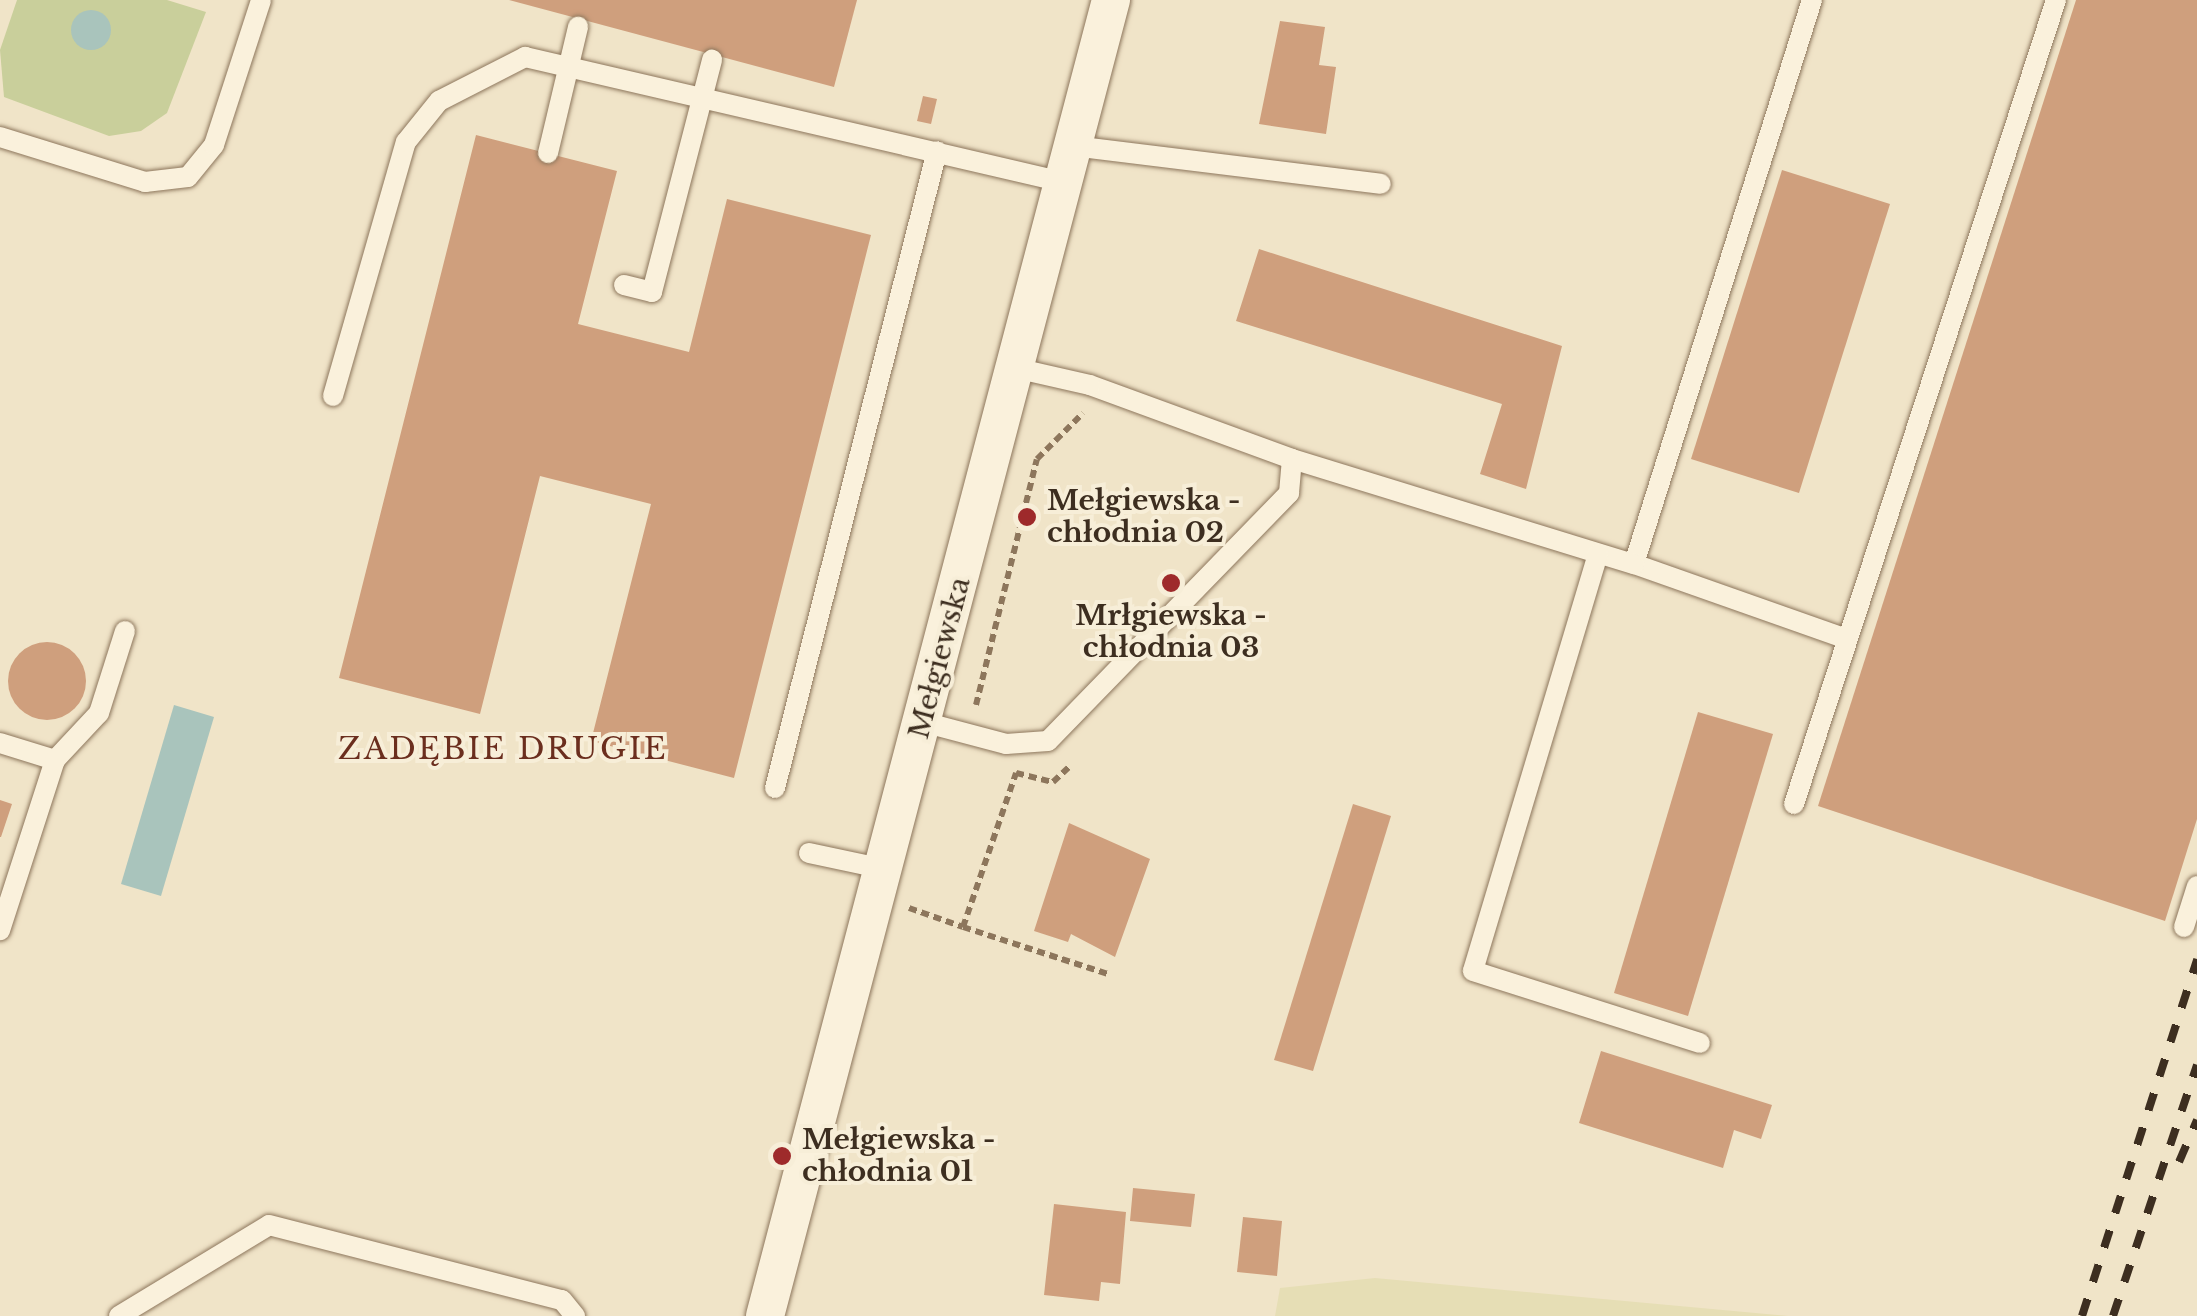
<!DOCTYPE html>
<meta charset="utf-8">
<style>
body{margin:0}
#map{position:relative;width:2197px;height:1316px;overflow:hidden;background:#f0e4c8;font-family:"Libre Baskerville",serif}
div>[style]{position:absolute}
.farmland>*{inset:0;background:#e6deb5}
.green>*{inset:0;background:#c9cf9b}
.water>*{inset:0;background:#a9c4bc}
.round{border-radius:50%}
.building>*{inset:0;background:#cf9f7d}
.path>*{height:6px;margin-top:-3px;transform-origin:0;background:repeating-linear-gradient(90deg,#8d765c 0 8px,transparent 0 13px)}
.roads{filter:drop-shadow(0 0 2px #8d765c) drop-shadow(0 0 2px #8d765c)}
.service>*{height:20px;margin:-10px;padding:0 10px;transform-origin:10px;border-radius:10px;background:#faf1dc}
.minor>*{height:38px;margin:-19px;padding:0 19px;transform-origin:19px;border-radius:19px;background:#faf1dc}
.rail>*{height:8px;margin-top:-4px;transform-origin:0;background:repeating-linear-gradient(90deg,#3d2e20 0 18px,transparent 0 36px)}
.dots>*{width:28px;height:28px;translate:-50% -50%;box-sizing:border-box;border:5px solid #f7eed8;border-radius:50%}
span{translate:-50% -50%;white-space:nowrap;text-align:center;line-height:1.15;-webkit-text-stroke:8px #f7eed8;paint-order:stroke}
.poi-label{font-size:28px;color:#3d2e20;font-weight:700}
.left{translate:0 -50%;text-align:left}
.street-label{font-size:28px;color:#3d2e20}
.neighbourhood-label{font-size:30px;color:#6b2e1e;letter-spacing:2.5px}
</style>
<div id="map">
<div class="farmland">
<div style="clip-path:polygon(1375px 1278px,1788px 1316px,1275px 1316px,1280px 1288px)"></div>
</div>
<div class="green">
<div style="clip-path:polygon(17px 0,167px 0,206px 12px,167px 113px,141px 131px,109px 136px,4px 97px,0 50px)"></div>
</div>
<div class="water">
<div class="round" style="left:71px;top:10px;width:40px;height:40px"></div>
<div style="clip-path:polygon(174px 705px,214px 717px,161px 896px,121px 884px)"></div>
</div>
<div class="building">
<div style="clip-path:polygon(509px 0,857px 0,834px 87px)"></div>
<div style="clip-path:polygon(2076px 0,2197px 0,2197px 819px,2165px 921px,1818px 806px)"></div>
<div style="clip-path:polygon(1280px 21px,1325px 27px,1319px 65px,1336px 67px,1326px 134px,1259px 124px)"></div>
<div style="clip-path:polygon(923px 96px,937px 99px,931px 124px,917px 121px)"></div>
<div style="clip-path:polygon(476px 135px,617px 171px,578px 324px,689px 352px,727px 199px,871px 235px,734px 778px,591px 741px,651px 504px,540px 476px,480px 714px,339px 678px)"></div>
<div style="clip-path:polygon(1782px 170px,1890px 204px,1799px 493px,1691px 459px)"></div>
<div style="clip-path:polygon(1259px 249px,1562px 346px,1526px 489px,1480px 474px,1502px 404px,1236px 321px)"></div>
<div class="round" style="left:8px;top:642px;width:78px;height:78px"></div>
<div style="clip-path:polygon(1698px 712px,1773px 734px,1688px 1016px,1614px 993px)"></div>
<div style="clip-path:polygon(0 800px,12px 804px,1px 837px,0 837px)"></div>
<div style="clip-path:polygon(1353px 804px,1391px 816px,1313px 1071px,1274px 1060px)"></div>
<div style="clip-path:polygon(1069px 823px,1150px 859px,1115px 957px,1071px 934px,1068px 942px,1034px 931px)"></div>
<div style="clip-path:polygon(1601px 1051px,1772px 1105px,1761px 1139px,1734px 1130px,1723px 1168px,1579px 1123px)"></div>
<div style="clip-path:polygon(1133px 1188px,1195px 1194px,1191px 1227px,1130px 1221px)"></div>
<div style="clip-path:polygon(1054px 1204px,1126px 1212px,1120px 1284px,1101px 1282px,1099px 1301px,1044px 1295px)"></div>
<div style="clip-path:polygon(1243px 1217px,1282px 1221px,1277px 1276px,1237px 1272px)"></div>
</div>
<div class="path">
<div style="left:976px;top:705px;width:253px;rotate:-76.1deg"></div>
<div style="left:1037px;top:459px;width:65px;rotate:-45deg"></div>
<div style="left:909px;top:908px;width:57px;rotate:19.4deg"></div>
<div style="left:963px;top:927px;width:163px;rotate:-71deg"></div>
<div style="left:1016px;top:773px;width:38px;rotate:14deg"></div>
<div style="left:1053px;top:782px;width:23px;rotate:-43deg"></div>
<div style="left:963px;top:927px;width:152px;rotate:18deg"></div>
</div>
<div class="roads">
<div class="service">
<div style="left:1812px;top:0;width:591px;rotate:107.52deg"></div>
<div style="left:1634px;top:564px;width:219px;rotate:19.4deg"></div>
<div style="left:0;top:137px;width:152px;rotate:17.2deg"></div>
<div style="left:145px;top:182px;width:43px;rotate:-6.6deg"></div>
<div style="left:188px;top:177px;width:41px;rotate:-50.9deg"></div>
<div style="left:214px;top:145px;width:152px;rotate:-72deg"></div>
<div style="left:1073px;top:146px;width:310px;rotate:7deg"></div>
<div style="left:548px;top:153px;width:130px;rotate:-76.6deg"></div>
<div style="left:624px;top:285px;width:29px;rotate:14deg"></div>
<div style="left:652px;top:292px;width:240px;rotate:-75.5deg"></div>
<div style="left:333px;top:396px;width:264px;rotate:-74deg"></div>
<div style="left:406px;top:142px;width:53px;rotate:-51.2deg"></div>
<div style="left:439px;top:101px;width:97px;rotate:-27.1deg"></div>
<div style="left:525px;top:57px;width:552px;rotate:13.08deg"></div>
<div style="left:1292px;top:459px;width:358px;rotate:17.1deg"></div>
<div style="left:1598px;top:554px;width:435px;rotate:106.7deg"></div>
<div style="left:1473px;top:971px;width:238px;rotate:17.6deg"></div>
<div style="left:923px;top:722px;width:86px;rotate:14.8deg"></div>
<div style="left:1006px;top:744px;width:42px;rotate:-4.1deg"></div>
<div style="left:1048px;top:741px;width:346px;rotate:-45.8deg"></div>
<div style="left:1289px;top:493px;width:34px;rotate:-85deg"></div>
<div style="left:1292px;top:459px;width:215px;rotate:-159.9deg"></div>
<div style="left:1090px;top:385px;width:77px;rotate:-167.2deg"></div>
<div style="left:0;top:743px;width:58px;rotate:17.2deg"></div>
<div style="left:55px;top:760px;width:179px;rotate:107.9deg"></div>
<div style="left:55px;top:760px;width:64px;rotate:-46.9deg"></div>
<div style="left:99px;top:713px;width:86px;rotate:-72.4deg"></div>
<div style="left:775px;top:788px;width:657px;rotate:-75.73deg"></div>
<div style="left:1794px;top:804px;width:846px;rotate:-71.95deg"></div>
<div style="left:809px;top:853px;width:77px;rotate:12deg"></div>
<div style="left:2184px;top:927px;width:43px;rotate:-72.4deg"></div>
<div style="left:119px;top:1316px;width:175px;rotate:-31.2deg"></div>
<div style="left:269px;top:1225px;width:302px;rotate:14.4deg"></div>
<div style="left:562px;top:1300px;width:21px;rotate:51deg"></div>
</div>
<div class="minor">
<div style="left:765px;top:1316px;width:1361px;rotate:-75.27deg"></div>
</div>
</div>
<div class="rail">
<div style="left:2179px;top:1162px;width:46px;rotate:-66.8deg"></div>
<div style="left:2082px;top:1316px;width:375px;rotate:-72.1deg"></div>
<div style="left:2113px;top:1316px;width:265px;rotate:-71.5deg"></div>
</div>
<div class="dots">
<div style="left:1027px;top:517px;background:#9e2a2b"></div>
<div style="left:1171px;top:583px;background:#9e2a2b"></div>
<div style="left:782px;top:1156px;background:#9e2a2b"></div>
</div>
<div class="poi-label">
<span class="left" style="left:1047px;top:517px">Mełgiewska -<br>chłodnia 02</span>
<span style="left:1171px;top:632px">Mrłgiewska -<br>chłodnia 03</span>
<span class="left" style="left:802px;top:1156px">Mełgiewska -<br>chłodnia 01</span>
</div>
<div class="street-label">
<span style="left:940px;top:658px;rotate:-75deg">Mełgiewska</span>
</div>
<div class="neighbourhood-label">
<span style="left:503px;top:749px">ZADĘBIE DRUGIE</span>
</div>
</div>
